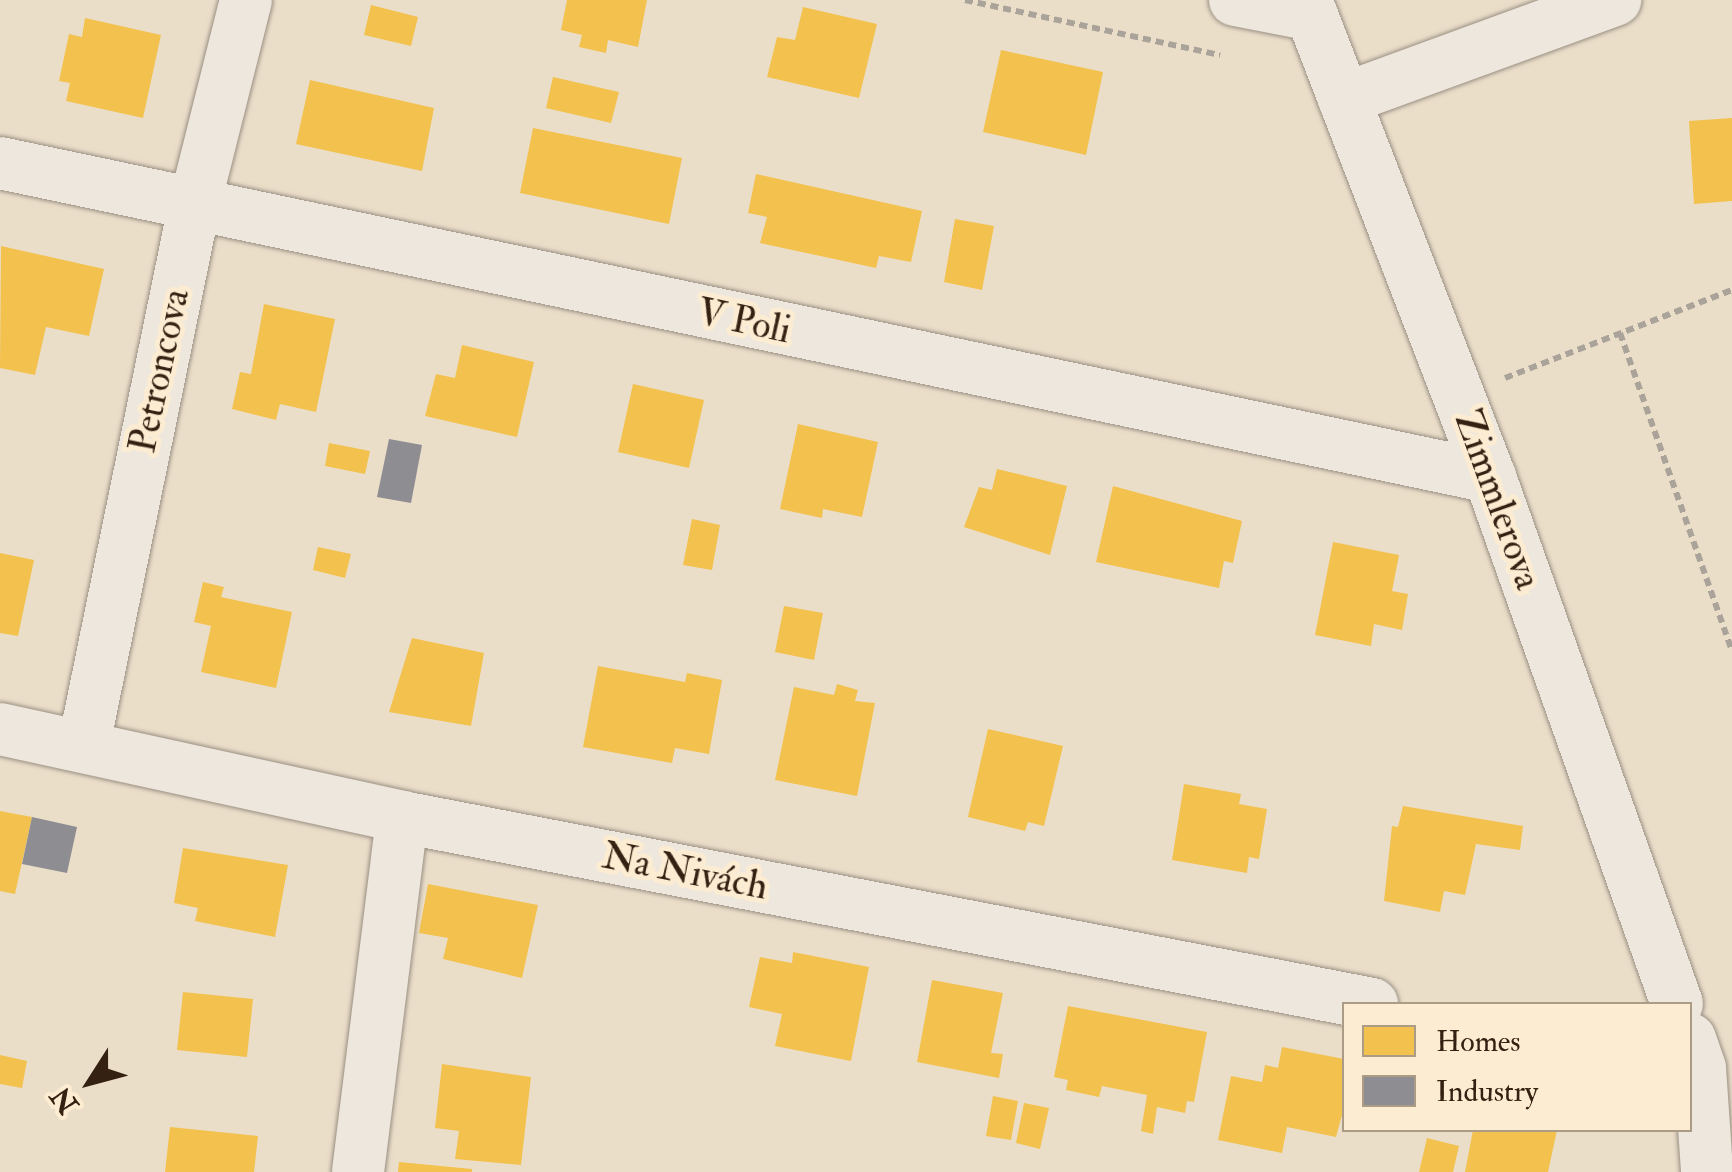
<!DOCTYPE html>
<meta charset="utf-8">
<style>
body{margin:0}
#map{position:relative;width:1732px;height:1172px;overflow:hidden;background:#ebdec9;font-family:"IM FELL Double Pica",serif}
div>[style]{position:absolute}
.homes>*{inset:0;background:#f2c14e}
.industry>*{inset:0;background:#8d8d92}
.path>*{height:6px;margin-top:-3px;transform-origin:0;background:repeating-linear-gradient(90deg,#aaa39a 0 8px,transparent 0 13px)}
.roads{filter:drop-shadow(0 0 2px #9a9083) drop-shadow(0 0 2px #9a9083)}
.street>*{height:52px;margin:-26px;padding:0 26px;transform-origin:26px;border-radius:26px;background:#eee7dd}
span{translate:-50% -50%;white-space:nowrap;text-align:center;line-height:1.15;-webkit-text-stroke:10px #fcecd2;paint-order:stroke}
.street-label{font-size:38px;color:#352112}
.legend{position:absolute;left:1342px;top:1002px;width:350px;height:130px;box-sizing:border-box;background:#fcecd2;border:2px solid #ac9b85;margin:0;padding:12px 18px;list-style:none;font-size:30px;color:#352112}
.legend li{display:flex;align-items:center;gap:20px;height:50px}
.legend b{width:50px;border:2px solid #ac9b85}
.north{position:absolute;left:40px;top:1032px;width:100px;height:100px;-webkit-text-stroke:8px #fcecd2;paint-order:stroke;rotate:234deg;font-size:28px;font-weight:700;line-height:40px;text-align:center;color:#352112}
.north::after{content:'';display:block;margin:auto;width:35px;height:45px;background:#352112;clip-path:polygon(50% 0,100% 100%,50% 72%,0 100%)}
</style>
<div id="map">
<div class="homes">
<div style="clip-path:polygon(567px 0,647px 0,638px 47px,608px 40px,606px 53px,579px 47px,582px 35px,561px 30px)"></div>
<div style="clip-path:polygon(371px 5px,418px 17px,411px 46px,364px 35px)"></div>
<div style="clip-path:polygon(803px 7px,877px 24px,859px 98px,767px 77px,777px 37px,795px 40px)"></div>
<div style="clip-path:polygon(85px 18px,161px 35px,143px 118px,66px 101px,70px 83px,59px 81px,69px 34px,82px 37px)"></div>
<div style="clip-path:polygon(1001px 50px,1103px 72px,1086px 155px,983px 132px)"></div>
<div style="clip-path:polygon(553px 77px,619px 92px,611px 123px,546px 108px)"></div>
<div style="clip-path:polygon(310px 80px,434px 108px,422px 171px,296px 144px)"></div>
<div style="clip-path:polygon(1732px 118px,1732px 201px,1694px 204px,1689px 121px)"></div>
<div style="clip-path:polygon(533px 128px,682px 158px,669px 224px,520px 193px)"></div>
<div style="clip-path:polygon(756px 174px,922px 211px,911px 262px,879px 256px,876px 268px,760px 243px,767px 217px,748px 213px)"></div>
<div style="clip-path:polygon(955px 219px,994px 226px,982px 290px,944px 282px)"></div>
<div style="clip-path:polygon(1px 246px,104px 269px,89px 336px,46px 327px,35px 375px,0 368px)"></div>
<div style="clip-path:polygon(264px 304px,335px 319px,316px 412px,280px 404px,276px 420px,232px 409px,240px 372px,251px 374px)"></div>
<div style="clip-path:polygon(462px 345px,534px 362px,517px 437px,425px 416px,436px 374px,455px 378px)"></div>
<div style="clip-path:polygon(633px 384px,704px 400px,689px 468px,618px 452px)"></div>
<div style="clip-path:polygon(798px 424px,878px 442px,862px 517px,823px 509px,822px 518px,780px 509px)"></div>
<div style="clip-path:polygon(329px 443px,370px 451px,365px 474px,325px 466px)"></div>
<div style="clip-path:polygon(997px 469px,1067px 486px,1050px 555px,964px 527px,979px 487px,992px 490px)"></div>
<div style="clip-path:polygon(1113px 486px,1242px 521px,1233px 563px,1224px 561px,1219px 588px,1096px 562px)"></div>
<div style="clip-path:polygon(692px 519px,720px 525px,712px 570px,683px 565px)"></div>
<div style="clip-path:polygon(1333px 542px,1399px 555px,1392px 591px,1408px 594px,1402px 630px,1374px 624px,1371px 646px,1315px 635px)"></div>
<div style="clip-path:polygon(318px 547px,351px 554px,345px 578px,313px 570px)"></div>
<div style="clip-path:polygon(0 553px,34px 560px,18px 636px,0 633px)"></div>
<div style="clip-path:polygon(203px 582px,224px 587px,221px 597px,292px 612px,276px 688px,201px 672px,211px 626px,194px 622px)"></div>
<div style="clip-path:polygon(784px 606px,823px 613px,814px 660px,775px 652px)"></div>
<div style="clip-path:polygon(412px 638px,484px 653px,471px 726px,389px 712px)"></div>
<div style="clip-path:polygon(598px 666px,685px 682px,687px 673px,722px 680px,709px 754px,675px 748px,672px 763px,583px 747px)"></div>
<div style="clip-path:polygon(837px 684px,858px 690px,855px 701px,875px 703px,857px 796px,775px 780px,794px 687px,834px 695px)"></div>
<div style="clip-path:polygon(988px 729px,1063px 746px,1044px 826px,1028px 822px,1025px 831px,968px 817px)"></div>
<div style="clip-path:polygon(1184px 784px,1241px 794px,1239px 804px,1267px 809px,1259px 859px,1249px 857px,1247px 873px,1172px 860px)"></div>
<div style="clip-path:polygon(1403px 806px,1523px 826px,1520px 850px,1476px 844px,1465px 895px,1444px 891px,1440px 912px,1384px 901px,1392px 826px,1398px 827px)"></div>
<div style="clip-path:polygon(0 811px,32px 817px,15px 894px,0 891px)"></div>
<div style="clip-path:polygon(183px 848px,288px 865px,275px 937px,195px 921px,198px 908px,174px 903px)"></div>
<div style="clip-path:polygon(428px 884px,538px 905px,522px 978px,443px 959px,448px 938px,419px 933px)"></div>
<div style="clip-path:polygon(793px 952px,869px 967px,851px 1061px,775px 1046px,782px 1014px,749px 1007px,760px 957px,792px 963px)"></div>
<div style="clip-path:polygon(932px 980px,1003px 993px,991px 1053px,1003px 1054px,999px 1078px,917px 1062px)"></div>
<div style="clip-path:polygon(183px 992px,253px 999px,247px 1057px,177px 1050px)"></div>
<div style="clip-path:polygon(1068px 1006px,1207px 1032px,1194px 1102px,1187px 1101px,1185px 1113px,1157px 1107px,1153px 1134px,1141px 1131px,1147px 1095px,1102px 1086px,1099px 1097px,1066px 1090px,1068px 1080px,1054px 1077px)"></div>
<div style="clip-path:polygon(1282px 1047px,1344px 1059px,1344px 1108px,1336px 1137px,1287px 1127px,1282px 1153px,1218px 1140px,1231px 1076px,1262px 1082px,1265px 1065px,1278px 1068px)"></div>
<div style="clip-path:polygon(0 1055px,27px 1061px,22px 1088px,0 1084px)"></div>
<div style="clip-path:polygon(442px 1064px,531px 1077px,521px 1165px,455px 1159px,459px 1131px,435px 1128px)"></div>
<div style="clip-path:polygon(993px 1096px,1018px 1101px,1011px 1140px,986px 1136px)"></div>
<div style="clip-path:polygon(1024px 1103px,1049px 1108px,1040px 1149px,1016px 1143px)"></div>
<div style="clip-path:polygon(170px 1127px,258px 1136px,254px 1172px,165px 1172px)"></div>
<div style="clip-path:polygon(1473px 1130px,1557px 1130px,1548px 1172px,1465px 1172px)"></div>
<div style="clip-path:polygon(1427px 1138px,1459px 1146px,1453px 1172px,1419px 1172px)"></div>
<div style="clip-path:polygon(399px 1162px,472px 1169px,472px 1172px,398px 1172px)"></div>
</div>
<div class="industry">
<div style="clip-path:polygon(389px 439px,422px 445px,411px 503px,377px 497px)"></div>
<div style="clip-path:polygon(32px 817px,77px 827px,67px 873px,22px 864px)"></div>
</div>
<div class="path">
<div style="left:965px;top:0;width:261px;rotate:12.2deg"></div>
<div style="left:1620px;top:333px;width:337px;rotate:70.6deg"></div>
<div style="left:1505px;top:378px;width:243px;rotate:-21.2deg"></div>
</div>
<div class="roads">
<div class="street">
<div style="left:1235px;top:0;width:78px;rotate:11deg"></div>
<div style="left:1306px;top:0;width:511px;rotate:68.91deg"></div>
<div style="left:1490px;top:477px;width:559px;rotate:70.46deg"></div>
<div style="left:1344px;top:99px;width:289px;rotate:-20.1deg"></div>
<div style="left:0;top:163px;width:1523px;rotate:11.9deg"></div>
<div style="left:0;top:729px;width:412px;rotate:12.3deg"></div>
<div style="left:402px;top:817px;width:988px;rotate:10.91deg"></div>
<div style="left:84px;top:744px;width:548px;rotate:-78.42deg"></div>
<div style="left:194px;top:207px;width:213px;rotate:-75.9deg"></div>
<div style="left:1690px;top:1039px;width:31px;rotate:71deg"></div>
<div style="left:1700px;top:1068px;width:104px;rotate:86.1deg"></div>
<div style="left:358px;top:1172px;width:358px;rotate:-82.9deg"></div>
</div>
</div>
<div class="street-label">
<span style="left:744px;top:322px;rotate:12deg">V Poli</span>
<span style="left:160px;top:371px;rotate:-78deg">Petroncova</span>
<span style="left:1497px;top:500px;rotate:70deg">Zimmlerova</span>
<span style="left:685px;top:872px;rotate:11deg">Na Nivách</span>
</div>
<ul class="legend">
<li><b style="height:28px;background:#f2c14e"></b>Homes</li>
<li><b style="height:28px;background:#8d8d92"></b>Industry</li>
</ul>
<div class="north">N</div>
</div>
